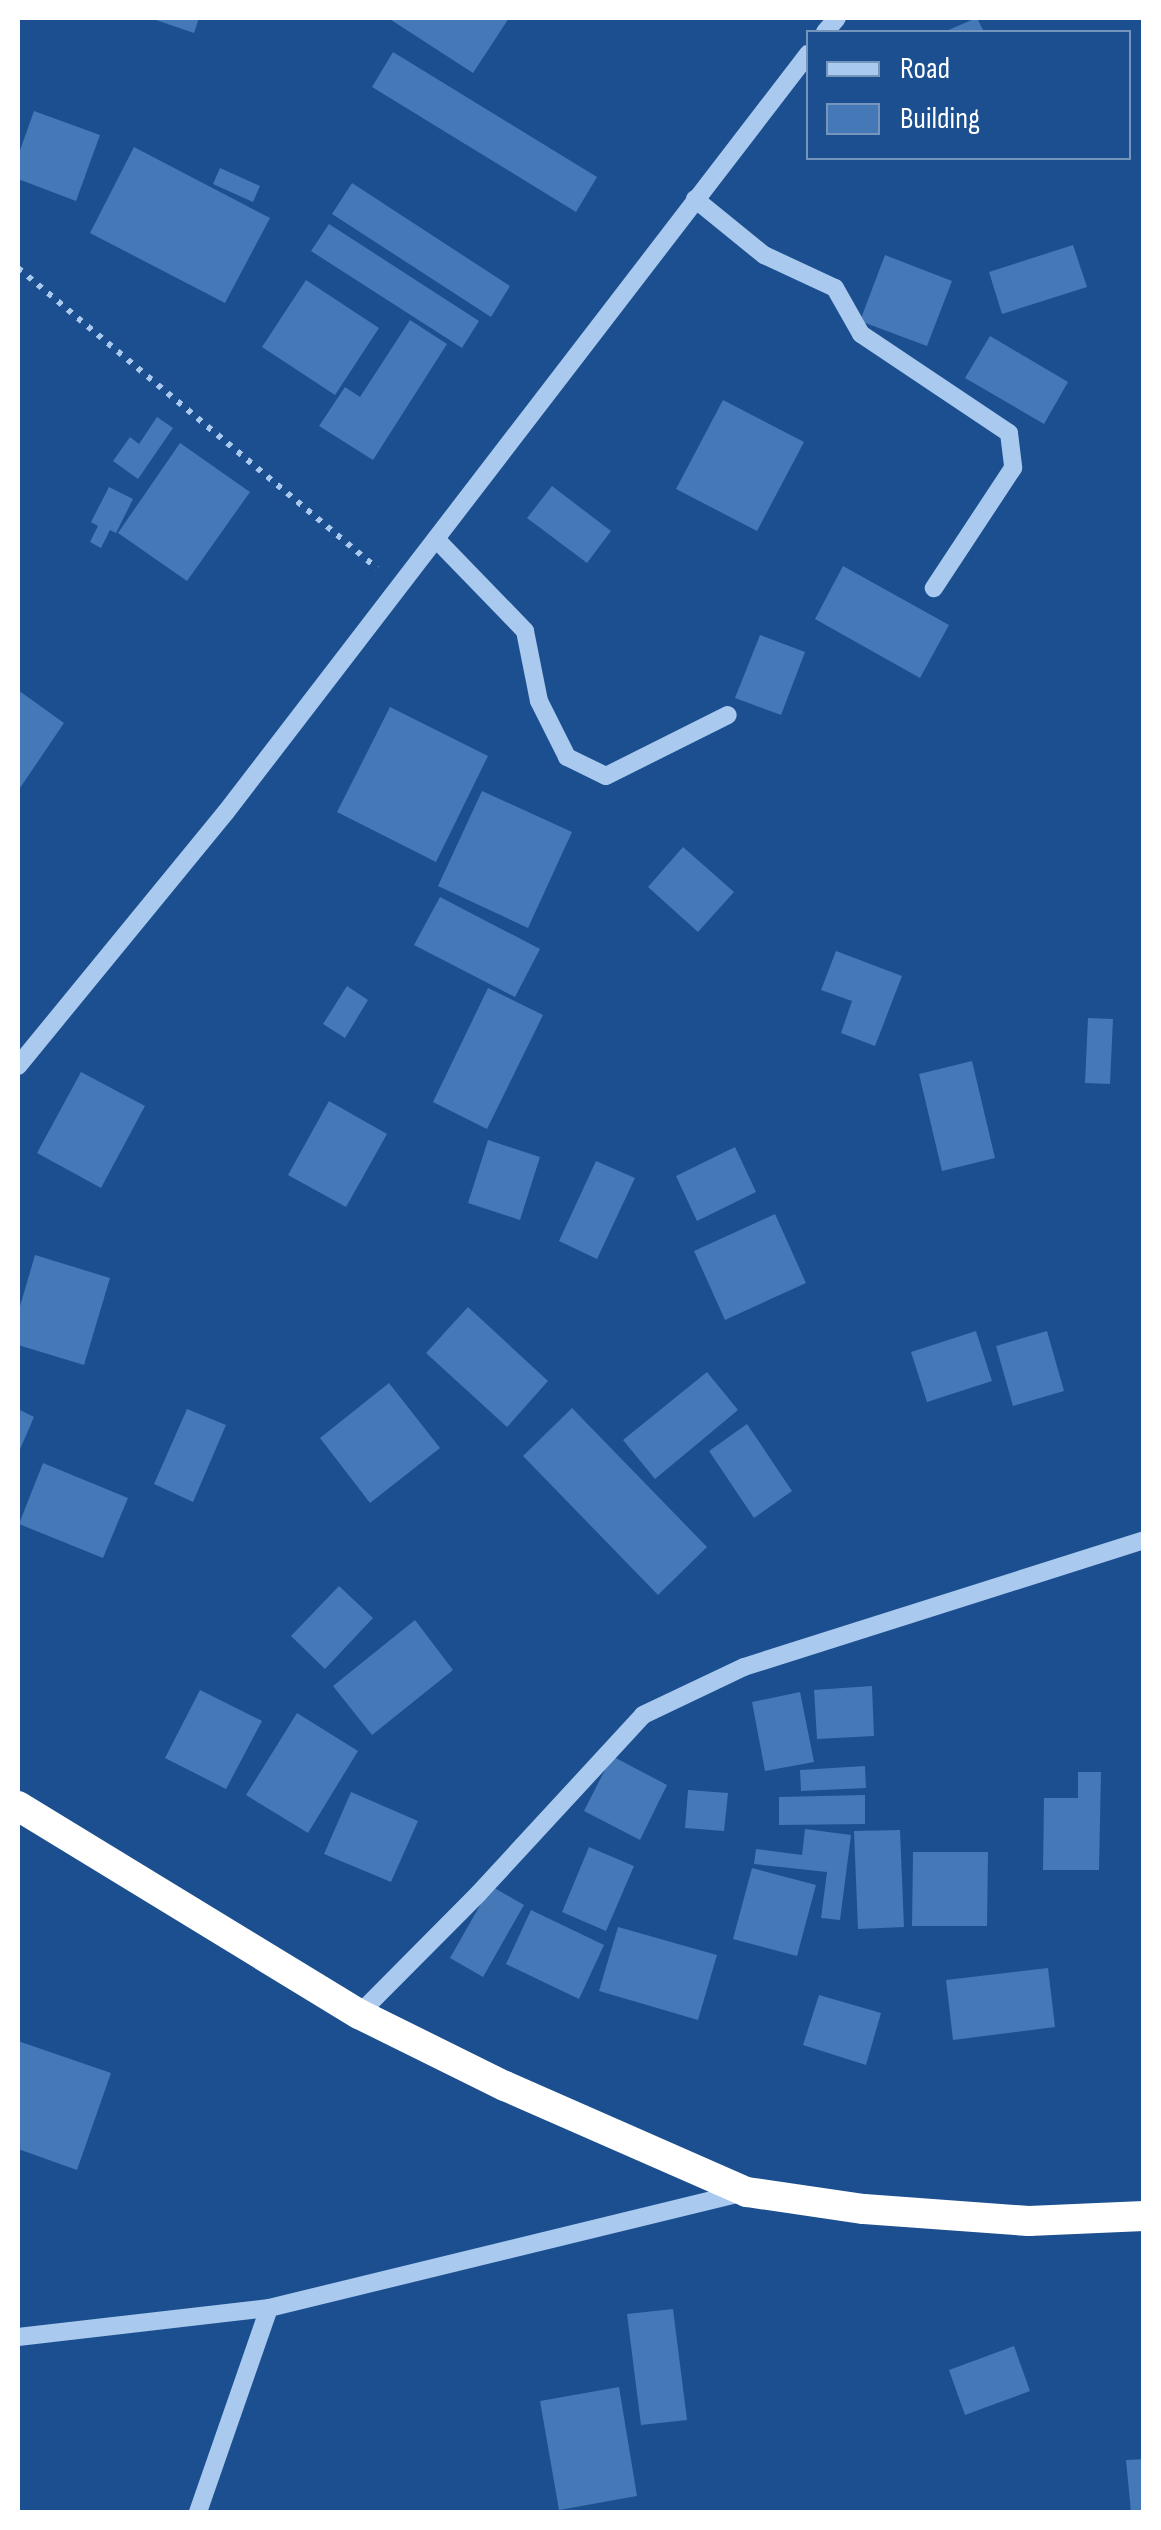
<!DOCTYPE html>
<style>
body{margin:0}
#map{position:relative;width:1161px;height:2530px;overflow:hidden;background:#1b4f8f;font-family:"Sofia Sans Condensed",sans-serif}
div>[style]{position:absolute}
.building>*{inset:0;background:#4478b7}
.path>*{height:6px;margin-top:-3px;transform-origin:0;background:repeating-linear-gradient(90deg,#a9c9ee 0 5px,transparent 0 13px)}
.minor>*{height:18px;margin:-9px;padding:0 9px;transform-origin:9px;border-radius:9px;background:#a9c9ee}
.highway>*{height:30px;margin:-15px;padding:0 15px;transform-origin:15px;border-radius:15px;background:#fff}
span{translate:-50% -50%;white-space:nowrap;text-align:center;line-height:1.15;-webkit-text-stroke:8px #1b4f8f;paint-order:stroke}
.frame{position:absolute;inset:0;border:20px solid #fff;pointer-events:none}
.legend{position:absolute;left:806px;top:30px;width:325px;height:130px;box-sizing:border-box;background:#1b4f8f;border:2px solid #7695bc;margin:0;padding:12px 18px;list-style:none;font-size:30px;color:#fff}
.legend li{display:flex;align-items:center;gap:20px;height:50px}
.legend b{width:50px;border:2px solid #7695bc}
</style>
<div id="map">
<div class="building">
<div style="clip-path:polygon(150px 18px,199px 18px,194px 33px)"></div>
<div style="clip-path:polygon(388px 18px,509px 18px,473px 73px)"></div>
<div style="clip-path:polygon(977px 18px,984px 32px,944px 32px,976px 18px)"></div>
<div style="clip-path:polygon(393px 52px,597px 177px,576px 212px,372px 87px)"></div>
<div style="clip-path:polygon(34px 111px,100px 135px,76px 201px,18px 179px,18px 156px)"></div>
<div style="clip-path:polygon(134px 147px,270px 218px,225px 303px,90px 233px)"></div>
<div style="clip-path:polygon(220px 168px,260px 186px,253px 202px,213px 184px)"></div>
<div style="clip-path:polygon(352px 183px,510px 286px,491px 317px,332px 214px)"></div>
<div style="clip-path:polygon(329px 224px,479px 321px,462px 348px,311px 251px)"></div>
<div style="clip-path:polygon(1073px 245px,1087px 287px,1002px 314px,989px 272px)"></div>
<div style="clip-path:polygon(885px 255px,952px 281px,927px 346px,860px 321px)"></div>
<div style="clip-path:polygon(306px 280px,379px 328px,335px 395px,262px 347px)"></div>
<div style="clip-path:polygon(410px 320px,447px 344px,373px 460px,319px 426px,345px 387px,360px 397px)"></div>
<div style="clip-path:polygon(990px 336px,1068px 382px,1044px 424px,965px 378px)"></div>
<div style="clip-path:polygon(723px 400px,804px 442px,757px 531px,676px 489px)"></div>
<div style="clip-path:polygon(157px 417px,173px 428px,138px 479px,113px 461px,130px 437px,139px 444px)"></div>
<div style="clip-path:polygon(180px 443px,250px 492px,187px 581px,118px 533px)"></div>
<div style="clip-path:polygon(552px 486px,611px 531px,587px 563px,527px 518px)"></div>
<div style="clip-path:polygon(109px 487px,133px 499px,116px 533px,110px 530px,101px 548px,90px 542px,98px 526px,91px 522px)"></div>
<div style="clip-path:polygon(843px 566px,949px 625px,920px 678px,815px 619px)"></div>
<div style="clip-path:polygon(760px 635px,805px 652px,781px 715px,735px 698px)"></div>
<div style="clip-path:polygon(18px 690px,64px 723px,18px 791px)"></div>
<div style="clip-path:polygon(390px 707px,488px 756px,436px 862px,337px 812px)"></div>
<div style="clip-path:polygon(482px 791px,572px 832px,528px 928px,438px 886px)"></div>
<div style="clip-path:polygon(683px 847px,734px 892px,698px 932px,648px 887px)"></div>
<div style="clip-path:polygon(440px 897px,540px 949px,515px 997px,414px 945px)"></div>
<div style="clip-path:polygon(836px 951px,902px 976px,875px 1046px,841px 1033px,852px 1001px,821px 990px)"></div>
<div style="clip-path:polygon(347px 986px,368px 1000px,345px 1038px,323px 1024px)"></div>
<div style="clip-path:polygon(488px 988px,543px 1015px,487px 1129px,433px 1102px)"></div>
<div style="clip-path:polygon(1088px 1018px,1113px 1019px,1110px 1084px,1085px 1083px)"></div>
<div style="clip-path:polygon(972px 1061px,995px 1158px,942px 1171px,919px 1074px)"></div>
<div style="clip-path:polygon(81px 1072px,145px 1106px,101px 1188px,37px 1153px)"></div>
<div style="clip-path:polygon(329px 1101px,387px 1134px,346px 1207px,288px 1175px)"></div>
<div style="clip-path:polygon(488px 1140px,540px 1157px,520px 1220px,468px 1203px)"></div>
<div style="clip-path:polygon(735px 1147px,756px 1192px,697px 1221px,676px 1176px)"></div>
<div style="clip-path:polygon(596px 1161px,635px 1178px,597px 1259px,559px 1241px)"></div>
<div style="clip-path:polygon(775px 1214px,806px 1283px,725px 1320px,694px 1251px)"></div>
<div style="clip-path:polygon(35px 1255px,110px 1278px,84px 1365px,18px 1345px,18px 1313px)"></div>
<div style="clip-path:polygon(468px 1307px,548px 1381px,507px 1427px,426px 1353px)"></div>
<div style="clip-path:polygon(976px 1331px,992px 1381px,927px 1402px,911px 1352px)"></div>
<div style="clip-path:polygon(1047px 1331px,1064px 1391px,1013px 1406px,996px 1346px)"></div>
<div style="clip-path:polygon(707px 1372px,738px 1410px,655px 1479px,623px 1440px)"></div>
<div style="clip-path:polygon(389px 1383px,440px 1448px,370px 1503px,320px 1438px)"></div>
<div style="clip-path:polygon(572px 1408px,707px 1547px,658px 1595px,523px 1456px)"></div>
<div style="clip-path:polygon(18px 1409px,34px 1417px,18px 1454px)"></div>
<div style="clip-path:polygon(187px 1409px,226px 1425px,193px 1502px,154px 1484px)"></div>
<div style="clip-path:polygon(747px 1424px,792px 1491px,754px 1518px,709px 1451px)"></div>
<div style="clip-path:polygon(43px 1463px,128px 1498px,103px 1558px,19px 1524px)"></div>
<div style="clip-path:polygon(339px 1586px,373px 1618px,325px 1669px,291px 1636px)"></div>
<div style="clip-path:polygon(415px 1620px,453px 1670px,372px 1735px,333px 1686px)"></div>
<div style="clip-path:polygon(872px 1686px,874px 1736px,817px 1739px,814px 1690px)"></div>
<div style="clip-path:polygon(200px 1690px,262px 1721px,226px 1789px,165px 1758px)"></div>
<div style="clip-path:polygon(800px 1692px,814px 1762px,765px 1771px,752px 1702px)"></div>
<div style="clip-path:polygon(297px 1713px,358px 1751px,308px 1833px,246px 1795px)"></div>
<div style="clip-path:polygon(612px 1756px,667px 1785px,640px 1840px,584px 1811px)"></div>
<div style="clip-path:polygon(865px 1766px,866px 1788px,801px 1791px,800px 1770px)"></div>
<div style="clip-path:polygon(1078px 1772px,1101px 1772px,1099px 1870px,1043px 1870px,1044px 1798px,1078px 1798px)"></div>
<div style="clip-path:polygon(688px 1790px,728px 1793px,724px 1831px,685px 1828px)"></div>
<div style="clip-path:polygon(351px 1792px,418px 1821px,391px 1882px,324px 1854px)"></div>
<div style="clip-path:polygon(865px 1795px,865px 1824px,779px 1825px,779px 1797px)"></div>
<div style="clip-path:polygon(805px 1829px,851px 1835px,840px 1920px,821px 1918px,827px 1872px,754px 1864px,756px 1849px,802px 1855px)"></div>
<div style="clip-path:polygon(900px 1830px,904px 1927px,858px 1929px,854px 1831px)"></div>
<div style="clip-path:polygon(589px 1847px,634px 1866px,606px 1931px,562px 1912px)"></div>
<div style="clip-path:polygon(913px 1852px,988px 1852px,987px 1926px,912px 1926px)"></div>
<div style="clip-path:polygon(752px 1868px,816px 1885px,797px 1956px,733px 1939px)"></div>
<div style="clip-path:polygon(491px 1886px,524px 1905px,483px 1977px,450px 1958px)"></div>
<div style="clip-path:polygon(531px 1910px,604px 1945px,579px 1999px,506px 1964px)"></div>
<div style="clip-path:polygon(618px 1927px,717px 1955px,698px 2020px,599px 1991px)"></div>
<div style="clip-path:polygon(1048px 1968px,1055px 2027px,953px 2040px,946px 1980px)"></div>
<div style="clip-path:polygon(819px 1995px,881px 2013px,866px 2065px,803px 2045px)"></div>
<div style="clip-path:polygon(18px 2041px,111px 2073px,77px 2170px,18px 2149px)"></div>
<div style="clip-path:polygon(673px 2309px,687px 2420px,641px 2425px,627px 2314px)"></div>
<div style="clip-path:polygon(1014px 2346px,1030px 2391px,965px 2415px,949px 2370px)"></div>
<div style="clip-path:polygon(619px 2387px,637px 2496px,559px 2510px,540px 2401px)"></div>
<div style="clip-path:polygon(1144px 2459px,1144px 2512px,1131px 2512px,1126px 2460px)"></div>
</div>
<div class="path">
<div style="left:18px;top:268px;width:468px;rotate:39.9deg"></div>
</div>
<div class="minor">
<div style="left:825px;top:32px;width:18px;rotate:-49deg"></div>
<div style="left:695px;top:199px;width:89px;rotate:39.1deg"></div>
<div style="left:764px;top:255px;width:78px;rotate:24.9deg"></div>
<div style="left:835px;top:288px;width:53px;rotate:60.5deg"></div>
<div style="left:861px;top:334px;width:178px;rotate:33.8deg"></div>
<div style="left:1009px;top:433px;width:35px;rotate:83deg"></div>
<div style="left:1013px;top:468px;width:144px;rotate:123.4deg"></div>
<div style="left:436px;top:539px;width:128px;rotate:45.9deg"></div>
<div style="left:525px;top:631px;width:71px;rotate:78.7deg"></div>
<div style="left:539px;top:701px;width:63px;rotate:63.4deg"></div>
<div style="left:567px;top:757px;width:43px;rotate:26deg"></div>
<div style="left:606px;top:776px;width:136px;rotate:-26.6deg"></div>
<div style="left:18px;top:1066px;width:328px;rotate:-50.7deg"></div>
<div style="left:226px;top:812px;width:956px;rotate:-52.48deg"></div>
<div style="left:359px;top:2014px;width:170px;rotate:-45.2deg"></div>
<div style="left:479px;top:1893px;width:242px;rotate:-47.3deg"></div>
<div style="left:643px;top:1715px;width:112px;rotate:-25.4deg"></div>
<div style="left:744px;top:1667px;width:420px;rotate:-17.6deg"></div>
<div style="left:18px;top:2337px;width:253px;rotate:-6.6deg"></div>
<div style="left:269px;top:2308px;width:491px;rotate:-13.7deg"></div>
<div style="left:198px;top:2512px;width:216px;rotate:-70.8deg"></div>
</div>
<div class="highway">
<div style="left:18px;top:1806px;width:399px;rotate:31.4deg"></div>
<div style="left:359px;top:2014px;width:163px;rotate:26.3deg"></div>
<div style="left:505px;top:2086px;width:264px;rotate:23.7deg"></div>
<div style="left:747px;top:2192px;width:118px;rotate:8.3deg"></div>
<div style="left:864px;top:2209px;width:165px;rotate:4.2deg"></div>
<div style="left:1029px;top:2221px;width:115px;rotate:-2.5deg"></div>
</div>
<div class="frame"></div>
<ul class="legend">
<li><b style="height:12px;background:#a9c9ee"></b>Road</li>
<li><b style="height:28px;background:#4478b7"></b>Building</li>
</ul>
</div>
